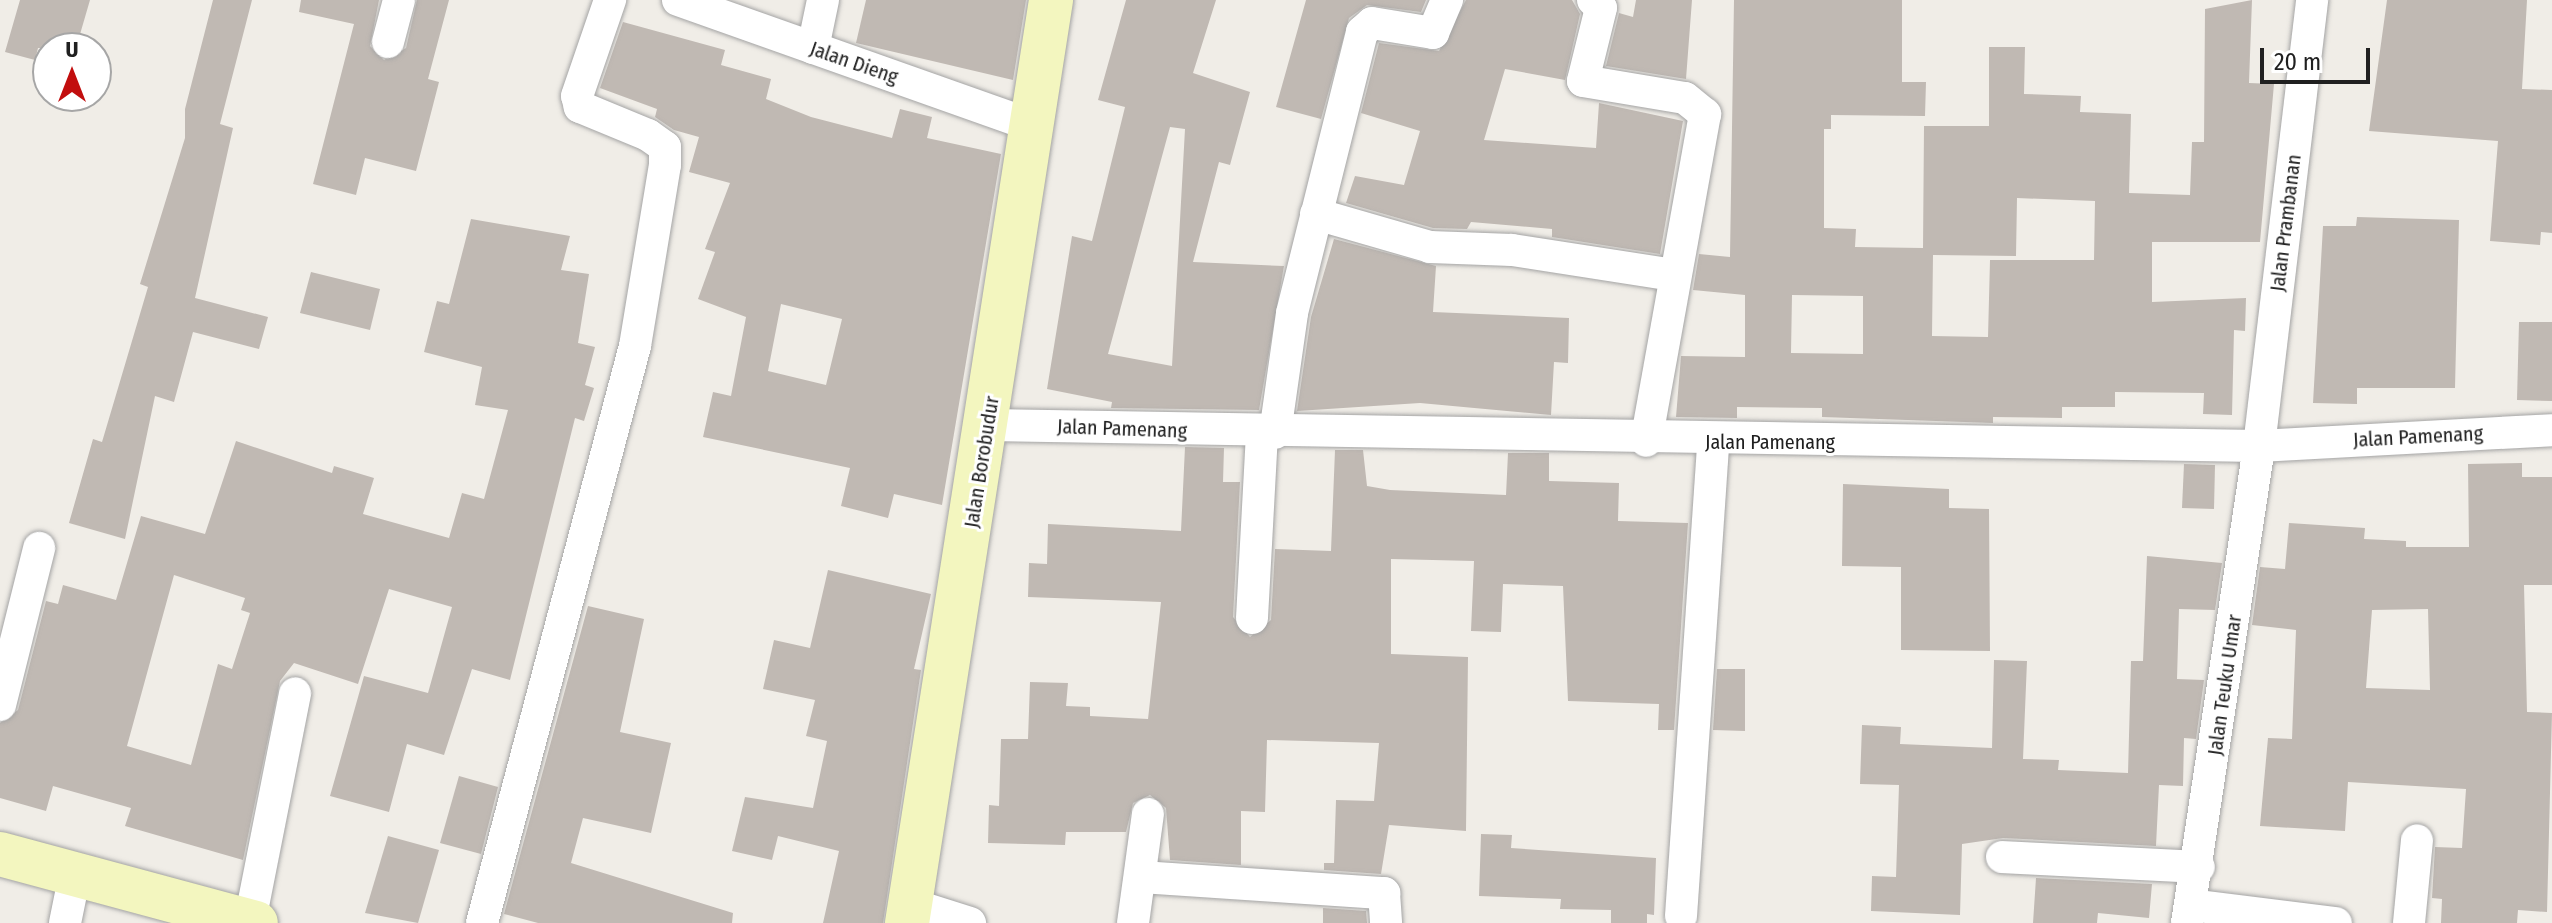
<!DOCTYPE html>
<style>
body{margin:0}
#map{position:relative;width:2552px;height:923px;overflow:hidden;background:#f0ede7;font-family:"Fira Sans Condensed",sans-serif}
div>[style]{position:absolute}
.building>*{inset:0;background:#c0b9b3}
.roads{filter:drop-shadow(0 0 2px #a4a4a4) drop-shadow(0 0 2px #a4a4a4)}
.street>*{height:32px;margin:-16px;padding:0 16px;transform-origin:16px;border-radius:16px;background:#fff}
.secondary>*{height:44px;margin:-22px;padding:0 22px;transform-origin:22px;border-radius:22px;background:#f3f6bf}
span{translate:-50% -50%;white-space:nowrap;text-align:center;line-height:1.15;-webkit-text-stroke:6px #fff;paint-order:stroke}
.street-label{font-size:20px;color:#202020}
.north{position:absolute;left:32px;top:32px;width:80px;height:80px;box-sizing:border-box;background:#fff;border:2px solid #a6a6a6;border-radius:50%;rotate:0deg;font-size:22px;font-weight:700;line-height:32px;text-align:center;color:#202020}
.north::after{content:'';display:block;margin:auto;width:28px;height:36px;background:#c20e0e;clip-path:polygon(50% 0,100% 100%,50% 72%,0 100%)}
.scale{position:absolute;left:2260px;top:48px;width:110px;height:36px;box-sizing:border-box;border:4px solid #202020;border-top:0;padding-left:10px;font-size:24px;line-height:28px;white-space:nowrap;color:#202020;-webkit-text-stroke:6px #fff;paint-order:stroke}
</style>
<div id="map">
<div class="building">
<div style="clip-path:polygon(20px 0,90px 0,76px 48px,38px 48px,35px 60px,5px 52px)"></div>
<div style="clip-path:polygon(213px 0,252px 0,220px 124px,233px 128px,195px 298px,268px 317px,259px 349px,193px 332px,174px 402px,155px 396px,125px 539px,69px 523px,93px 439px,102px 442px,148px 287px,140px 284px,185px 138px,185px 109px)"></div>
<div style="clip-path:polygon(301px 0,379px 0,370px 46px,384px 60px,406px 48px,417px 0,449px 0,428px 79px,439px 82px,416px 171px,365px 158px,356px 195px,313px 184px,354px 24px,299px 12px)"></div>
<div style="clip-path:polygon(866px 0,1026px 0,1013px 80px,856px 43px)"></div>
<div style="clip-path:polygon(evenodd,1126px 0,1216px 0,1193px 73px,1250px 92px,1230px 165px,1219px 162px,1193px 262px,1284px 266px,1259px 410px,1111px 408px,1112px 402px,1047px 389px,1072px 236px,1092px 241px,1125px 107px,1098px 100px,1126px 0,1170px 127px,1185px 129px,1172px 366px,1108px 354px,1170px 127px)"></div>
<div style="clip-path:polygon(1306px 0,1426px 0,1421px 12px,1367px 5px,1349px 18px,1321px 119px,1276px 107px)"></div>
<div style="clip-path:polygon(1466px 0,1572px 0,1580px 14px,1565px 80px,1505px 69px,1484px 140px,1596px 148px,1599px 103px,1683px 121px,1660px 254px,1552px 237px,1552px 229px,1471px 222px,1467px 229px,1433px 228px,1346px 203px,1355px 176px,1404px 185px,1420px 131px,1361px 113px,1379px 43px,1439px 51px)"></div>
<div style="clip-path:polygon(1636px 0,1692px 0,1686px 79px,1606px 66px,1619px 13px,1633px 17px)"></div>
<div style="clip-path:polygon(evenodd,1734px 0,1902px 0,1902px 82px,1926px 82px,1925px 116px,1831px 115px,1831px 129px,1824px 129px,1824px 228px,1856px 229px,1855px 247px,1923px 248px,1924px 126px,1989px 126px,1989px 47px,2025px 47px,2024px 94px,2081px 96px,2080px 112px,2131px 114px,2129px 193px,2190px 195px,2192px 142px,2204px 142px,2205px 9px,2252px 0,2249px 83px,2274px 84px,2260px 242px,2152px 242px,2152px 302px,2246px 298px,2245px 331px,2234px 330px,2232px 415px,2203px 414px,2204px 393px,2115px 392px,2115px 407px,2062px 407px,2062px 418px,1993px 417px,1993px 423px,1822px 417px,1822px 408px,1737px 407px,1737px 418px,1676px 417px,1681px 356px,1745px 357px,1745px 295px,1693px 290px,1699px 254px,1730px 257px,1734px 0,2017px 198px,2095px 201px,2094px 260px,1990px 260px,1988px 337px,1932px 336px,1933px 255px,2016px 256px,2017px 198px,1734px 0,1792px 295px,1863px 296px,1863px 354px,1791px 353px,1792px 295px)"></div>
<div style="clip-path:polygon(2387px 0,2527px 0,2522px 89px,2552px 90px,2552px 233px,2541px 232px,2540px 245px,2490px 241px,2498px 141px,2369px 131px)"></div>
<div style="clip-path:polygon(evenodd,623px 22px,725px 50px,721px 65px,771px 79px,766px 99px,811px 117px,892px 138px,900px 109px,932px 117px,927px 138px,1001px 154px,942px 505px,894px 494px,888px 518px,841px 506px,850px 468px,703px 437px,713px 392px,731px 396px,746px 317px,698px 299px,715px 252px,705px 249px,730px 183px,689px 172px,699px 137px,674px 130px,655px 117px,657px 109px,600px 88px,623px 22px,781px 304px,842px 319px,826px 385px,768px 371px,781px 304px)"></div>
<div style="clip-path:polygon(2357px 217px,2459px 220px,2455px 388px,2357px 388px,2357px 404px,2313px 403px,2323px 226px,2356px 226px)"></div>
<div style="clip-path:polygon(evenodd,471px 219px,570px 236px,561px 270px,589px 274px,578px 343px,595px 347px,585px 385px,594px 388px,584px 421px,575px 418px,510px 680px,472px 669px,444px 755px,407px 744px,389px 812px,330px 796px,364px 676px,428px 693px,452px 607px,389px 589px,358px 684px,294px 663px,280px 681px,243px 860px,125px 826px,131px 808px,53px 786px,46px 811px,0 798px,0 723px,18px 710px,46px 601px,58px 604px,63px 585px,116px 600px,141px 516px,205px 534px,236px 441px,332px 473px,334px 466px,374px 478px,363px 514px,449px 538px,462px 493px,484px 499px,508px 410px,475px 405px,482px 367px,424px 352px,437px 301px,449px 304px,471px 219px,174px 575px,245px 598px,241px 610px,250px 613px,232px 669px,218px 664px,191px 765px,127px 746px,174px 575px)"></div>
<div style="clip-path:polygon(1334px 239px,1436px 266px,1433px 312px,1569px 318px,1568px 363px,1554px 362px,1551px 415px,1420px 403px,1297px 411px,1311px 317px)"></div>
<div style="clip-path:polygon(311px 272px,380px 289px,370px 330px,300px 313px)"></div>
<div style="clip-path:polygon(2519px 322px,2552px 322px,2552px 401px,2517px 400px)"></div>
<div style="clip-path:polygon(1185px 447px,1224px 448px,1223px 482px,1240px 482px,1233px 617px,1250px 637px,1271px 620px,1275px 549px,1331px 551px,1335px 450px,1363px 450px,1367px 486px,1390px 490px,1506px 495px,1508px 453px,1549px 453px,1549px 481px,1619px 483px,1618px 521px,1688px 523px,1674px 730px,1658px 730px,1659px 704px,1568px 701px,1563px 586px,1503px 584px,1501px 632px,1471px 631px,1474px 561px,1391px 559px,1391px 654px,1468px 657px,1466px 831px,1389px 825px,1381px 874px,1324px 870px,1324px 863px,1334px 863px,1336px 800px,1374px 801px,1379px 743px,1267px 740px,1265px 812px,1241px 811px,1241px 865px,1170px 860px,1166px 808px,1150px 795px,1133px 803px,1126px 832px,1066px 832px,1065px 845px,988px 843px,989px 805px,999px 806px,1001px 739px,1028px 739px,1030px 682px,1068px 683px,1066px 706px,1090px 707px,1090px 716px,1148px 719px,1161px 602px,1028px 597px,1029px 563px,1047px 564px,1048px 524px,1181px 531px)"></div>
<div style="clip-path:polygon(evenodd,2522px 463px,2522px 477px,2552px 477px,2552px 585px,2524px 585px,2527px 712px,2552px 713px,2547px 912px,2518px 910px,2517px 923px,2441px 923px,2442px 899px,2432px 898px,2435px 847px,2462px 848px,2466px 789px,2348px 782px,2345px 831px,2260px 826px,2268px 738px,2292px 739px,2296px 630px,2252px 625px,2260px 567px,2285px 569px,2289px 523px,2365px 528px,2364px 539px,2406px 541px,2406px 547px,2469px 547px,2468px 464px,2522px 463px,2428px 609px,2430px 690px,2366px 688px,2372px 610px,2428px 609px)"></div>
<div style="clip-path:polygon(2184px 464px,2215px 465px,2214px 509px,2182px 508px)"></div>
<div style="clip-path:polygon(1843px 484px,1949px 489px,1949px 508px,1989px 509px,1990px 651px,1901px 650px,1901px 567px,1842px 566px)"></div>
<div style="clip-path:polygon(2147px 556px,2222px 563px,2215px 610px,2179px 609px,2177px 679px,2204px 680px,2196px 739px,2184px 738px,2183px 786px,2159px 785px,2156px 846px,2003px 838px,1962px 844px,1960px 915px,1871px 911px,1872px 876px,1896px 877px,1899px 785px,1860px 784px,1862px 725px,1901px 727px,1900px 744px,1992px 748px,1994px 660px,2027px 661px,2023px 759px,2059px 760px,2058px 770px,2128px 773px,2131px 661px,2143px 661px)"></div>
<div style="clip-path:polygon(828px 570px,931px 594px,914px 669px,921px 670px,883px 923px,823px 923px,839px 851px,778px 836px,772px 860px,732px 851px,745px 797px,813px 808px,827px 741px,806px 736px,815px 700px,763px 689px,774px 640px,810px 648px)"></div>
<div style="clip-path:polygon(588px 606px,644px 619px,620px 732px,671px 743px,651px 833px,583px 818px,571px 863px,733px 913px,732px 923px,538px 923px,504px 914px)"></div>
<div style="clip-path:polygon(1717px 669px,1745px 669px,1745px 731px,1713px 730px)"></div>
<div style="clip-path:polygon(459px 776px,498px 787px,481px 854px,440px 843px)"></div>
<div style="clip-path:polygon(1481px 834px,1512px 835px,1511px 848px,1656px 858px,1654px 915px,1647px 914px,1647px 923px,1611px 923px,1611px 910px,1560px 909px,1561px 899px,1479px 896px)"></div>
<div style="clip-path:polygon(388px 836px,439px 850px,418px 923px,365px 913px)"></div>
<div style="clip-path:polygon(2036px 878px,2152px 884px,2149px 918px,2098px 913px,2097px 923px,2033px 923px)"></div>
<div style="clip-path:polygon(1323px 908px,1366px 911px,1367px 923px,1323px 923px)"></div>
</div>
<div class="roads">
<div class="street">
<div style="left:678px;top:0;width:374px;rotate:19.5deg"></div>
<div style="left:1593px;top:0;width:11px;rotate:45deg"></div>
<div style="left:1601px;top:8px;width:75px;rotate:103.9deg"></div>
<div style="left:1583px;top:81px;width:103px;rotate:9.5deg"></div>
<div style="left:1685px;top:98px;width:26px;rotate:39deg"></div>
<div style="left:1705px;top:114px;width:332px;rotate:100.2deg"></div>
<div style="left:388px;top:42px;width:43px;rotate:-75.3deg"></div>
<div style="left:813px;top:48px;width:49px;rotate:-78.2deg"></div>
<div style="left:1316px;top:214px;width:119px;rotate:16.1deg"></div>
<div style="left:1430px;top:247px;width:82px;rotate:2.1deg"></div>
<div style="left:1512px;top:250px;width:163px;rotate:8.8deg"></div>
<div style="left:988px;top:425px;width:1271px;rotate:0.95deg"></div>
<div style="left:2259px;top:446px;width:293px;rotate:-3.1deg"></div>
<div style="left:1275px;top:433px;width:121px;rotate:-81.9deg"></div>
<div style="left:1292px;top:313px;width:290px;rotate:-76deg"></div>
<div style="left:1362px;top:32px;width:13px;rotate:-42deg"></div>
<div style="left:1372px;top:23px;width:62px;rotate:9.3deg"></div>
<div style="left:1433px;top:33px;width:36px;rotate:-67deg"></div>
<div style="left:1252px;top:618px;width:185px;rotate:-86.9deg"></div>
<div style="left:0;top:705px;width:162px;rotate:-76deg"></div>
<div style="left:2002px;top:857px;width:197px;rotate:2.9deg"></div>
<div style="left:1141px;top:877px;width:244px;rotate:3.8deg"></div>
<div style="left:1384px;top:893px;width:30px;rotate:86deg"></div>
<div style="left:910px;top:904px;width:63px;rotate:17.6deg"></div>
<div style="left:2191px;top:905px;width:146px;rotate:7.1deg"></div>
<div style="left:1681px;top:916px;width:476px;rotate:-86.1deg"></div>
<div style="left:250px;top:921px;width:232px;rotate:-78.8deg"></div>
<div style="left:65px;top:923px;width:50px;rotate:-78.5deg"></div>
<div style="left:482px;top:923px;width:597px;rotate:-75.15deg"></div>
<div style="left:635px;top:346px;width:183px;rotate:-80.6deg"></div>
<div style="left:665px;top:165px;width:18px;rotate:-90deg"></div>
<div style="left:665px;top:147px;width:21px;rotate:-145deg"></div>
<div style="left:648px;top:135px;width:74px;rotate:-157.6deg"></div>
<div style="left:580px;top:107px;width:11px;rotate:-105deg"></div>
<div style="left:577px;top:96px;width:102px;rotate:-71deg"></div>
<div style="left:1133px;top:923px;width:110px;rotate:-82.2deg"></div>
<div style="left:2187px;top:923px;width:482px;rotate:-81.4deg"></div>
<div style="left:2259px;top:446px;width:449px;rotate:-83.2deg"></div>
<div style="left:2409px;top:923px;width:83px;rotate:-84.5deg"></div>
</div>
<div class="secondary">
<div style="left:0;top:854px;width:265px;rotate:15.1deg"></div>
<div style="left:907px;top:923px;width:934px;rotate:-81.13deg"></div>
</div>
</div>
<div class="street-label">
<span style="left:854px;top:63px;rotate:19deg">Jalan Dieng</span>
<span style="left:2286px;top:223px;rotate:-83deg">Jalan Prambanan</span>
<span style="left:1122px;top:429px;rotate:2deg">Jalan Pamenang</span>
<span style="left:2418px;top:437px;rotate:-3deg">Jalan Pamenang</span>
<span style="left:1770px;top:442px">Jalan Pamenang</span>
<span style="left:982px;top:462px;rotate:-81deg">Jalan Borobudur</span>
<span style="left:2225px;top:685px;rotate:-82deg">Jalan Teuku Umar</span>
</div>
<div class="north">U</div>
<div class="scale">20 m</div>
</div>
